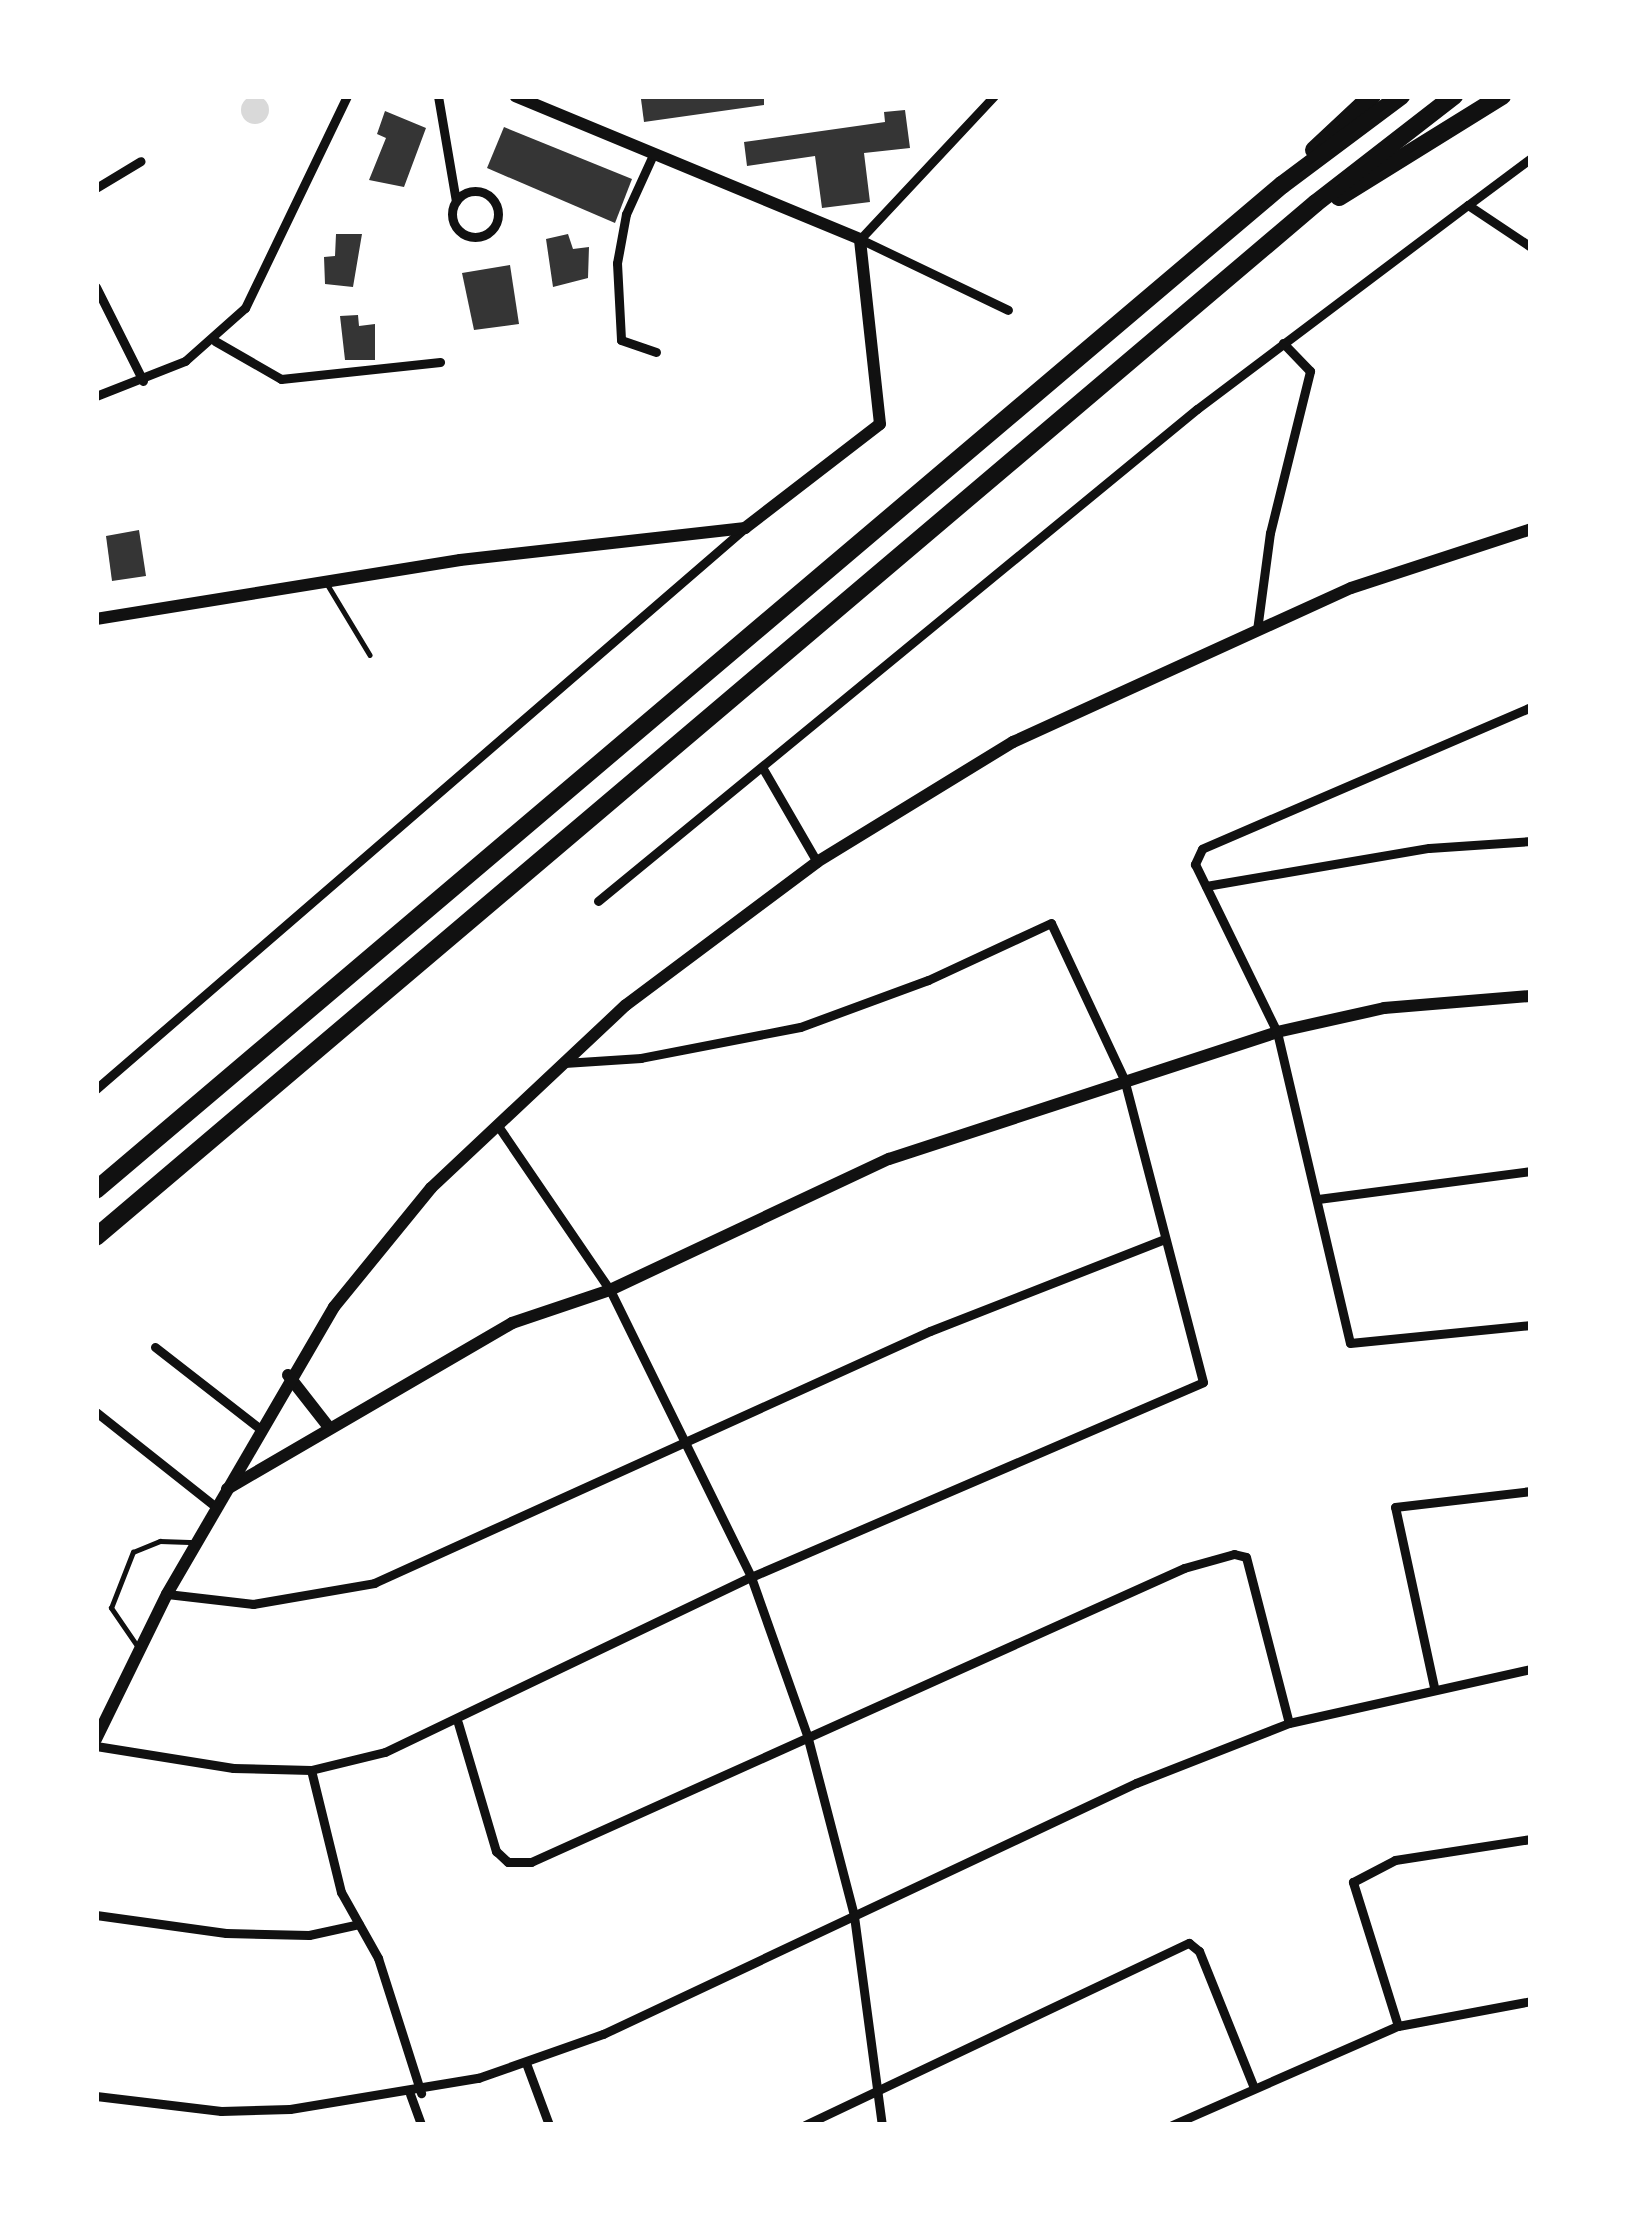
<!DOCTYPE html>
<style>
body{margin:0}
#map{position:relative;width:1627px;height:2221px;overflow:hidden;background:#fff;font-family:Karla,sans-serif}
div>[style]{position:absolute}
.water>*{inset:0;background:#d9d9d9}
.round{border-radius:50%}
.building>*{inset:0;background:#353535}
.service>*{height:4.5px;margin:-2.25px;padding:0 2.25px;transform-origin:2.25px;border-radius:2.25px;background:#111}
.minor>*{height:9px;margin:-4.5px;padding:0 4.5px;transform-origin:4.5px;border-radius:4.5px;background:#111}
.minor>.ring{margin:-4.5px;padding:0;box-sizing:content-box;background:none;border:9px solid #111;border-radius:50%}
.tertiary>*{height:12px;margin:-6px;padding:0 6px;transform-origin:6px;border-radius:6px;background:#111}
.motorway>*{height:18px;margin:-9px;padding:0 9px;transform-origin:9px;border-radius:9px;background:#111}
span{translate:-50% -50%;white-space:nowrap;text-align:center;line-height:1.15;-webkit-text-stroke:12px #fff;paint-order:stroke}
.frame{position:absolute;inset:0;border:99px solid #fff;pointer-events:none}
</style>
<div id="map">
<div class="water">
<div class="round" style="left:241px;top:96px;width:28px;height:28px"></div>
</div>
<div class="building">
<div style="clip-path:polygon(661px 96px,764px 96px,764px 105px,644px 122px,641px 99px)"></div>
<div style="clip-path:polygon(905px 110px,910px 148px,864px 153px,870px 202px,822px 208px,815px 156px,747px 166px,744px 142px,885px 122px,884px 112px)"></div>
<div style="clip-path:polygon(385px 111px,426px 128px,404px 187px,369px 180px,386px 138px,377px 134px)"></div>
<div style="clip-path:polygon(504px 127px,632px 179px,615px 223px,487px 168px)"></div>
<div style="clip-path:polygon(336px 234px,362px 234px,353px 287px,325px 284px,324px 257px,335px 256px)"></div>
<div style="clip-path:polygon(568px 234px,573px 249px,589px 247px,588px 278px,553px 287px,546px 239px)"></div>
<div style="clip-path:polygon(510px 265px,519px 324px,474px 330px,462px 273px)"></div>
<div style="clip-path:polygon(358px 315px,359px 326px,375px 324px,375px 360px,345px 360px,340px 316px)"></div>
<div style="clip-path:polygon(139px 530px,146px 576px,112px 581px,106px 536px)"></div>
</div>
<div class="service">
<div style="left:326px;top:582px;width:85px;rotate:58.9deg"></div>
<div style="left:137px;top:1646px;width:46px;rotate:-124.4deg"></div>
<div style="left:111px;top:1608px;width:60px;rotate:-68.6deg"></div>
<div style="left:133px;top:1552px;width:29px;rotate:-22deg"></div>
<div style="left:160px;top:1541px;width:36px;rotate:2deg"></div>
</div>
<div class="minor">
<div style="left:438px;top:96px;width:107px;rotate:80.3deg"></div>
<div style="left:994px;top:96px;width:196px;rotate:133.1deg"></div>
<div style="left:860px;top:239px;width:164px;rotate:25.6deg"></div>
<div style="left:652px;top:157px;width:63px;rotate:114.5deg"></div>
<div style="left:626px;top:214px;width:50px;rotate:100.4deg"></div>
<div style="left:617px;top:263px;width:77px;rotate:87deg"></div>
<div style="left:621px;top:340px;width:37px;rotate:19deg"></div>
<div style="left:96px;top:188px;width:52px;rotate:-31deg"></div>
<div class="ring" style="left:452px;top:191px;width:37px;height:37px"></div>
<div style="left:1468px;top:205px;width:79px;rotate:-36.7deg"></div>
<div style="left:96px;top:287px;width:105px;rotate:63.4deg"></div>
<div style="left:215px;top:341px;width:76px;rotate:29.9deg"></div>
<div style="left:281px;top:379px;width:160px;rotate:-6.1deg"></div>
<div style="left:96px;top:396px;width:96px;rotate:-21.5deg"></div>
<div style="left:185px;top:361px;width:80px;rotate:-41.5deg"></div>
<div style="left:245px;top:308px;width:235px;rotate:-64.3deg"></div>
<div style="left:1257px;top:630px;width:98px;rotate:-82.4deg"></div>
<div style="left:1270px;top:533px;width:167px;rotate:-76.1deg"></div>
<div style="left:1310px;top:371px;width:39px;rotate:-134deg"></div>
<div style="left:1531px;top:707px;width:358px;rotate:156.7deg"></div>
<div style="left:1202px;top:849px;width:17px;rotate:115deg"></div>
<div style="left:1195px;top:864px;width:187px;rotate:64deg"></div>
<div style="left:1277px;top:1032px;width:319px;rotate:76.8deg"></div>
<div style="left:1350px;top:1343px;width:182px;rotate:-5.7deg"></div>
<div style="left:762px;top:767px;width:110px;rotate:59.9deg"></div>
<div style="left:1206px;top:886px;width:226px;rotate:-9.7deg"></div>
<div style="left:1429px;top:848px;width:102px;rotate:-3.9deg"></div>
<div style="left:598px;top:901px;width:775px;rotate:-39.4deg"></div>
<div style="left:1197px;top:409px;width:339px;rotate:-37deg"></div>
<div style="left:1468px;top:205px;width:76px;rotate:33.7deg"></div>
<div style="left:96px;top:1089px;width:858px;rotate:-40.84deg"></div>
<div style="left:498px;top:1126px;width:199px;rotate:55.7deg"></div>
<div style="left:610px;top:1290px;width:320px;rotate:63.8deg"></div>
<div style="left:751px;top:1577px;width:168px;rotate:70.5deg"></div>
<div style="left:807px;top:1735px;width:187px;rotate:75.4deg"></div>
<div style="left:854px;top:1916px;width:211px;rotate:82.4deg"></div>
<div style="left:1318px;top:1199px;width:215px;rotate:-7.5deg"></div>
<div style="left:155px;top:1347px;width:132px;rotate:37.9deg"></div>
<div style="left:96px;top:1412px;width:153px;rotate:38.4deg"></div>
<div style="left:167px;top:1594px;width:87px;rotate:6.6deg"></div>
<div style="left:253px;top:1604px;width:123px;rotate:-9.8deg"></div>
<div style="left:374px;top:1583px;width:610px;rotate:-24.38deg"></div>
<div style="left:930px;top:1331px;width:252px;rotate:-21.4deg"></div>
<div style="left:1434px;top:1687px;width:184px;rotate:-102.2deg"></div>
<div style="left:1395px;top:1507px;width:137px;rotate:-6.7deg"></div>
<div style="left:458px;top:1723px;width:134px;rotate:73.5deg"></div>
<div style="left:496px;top:1851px;width:16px;rotate:43deg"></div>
<div style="left:508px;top:1862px;width:23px"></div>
<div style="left:531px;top:1862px;width:716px;rotate:-24.24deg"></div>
<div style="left:1184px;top:1568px;width:52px;rotate:-15.6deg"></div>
<div style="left:1234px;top:1554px;width:12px;rotate:14deg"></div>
<div style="left:1246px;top:1557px;width:171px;rotate:75.5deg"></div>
<div style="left:96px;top:1746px;width:139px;rotate:9.1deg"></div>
<div style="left:233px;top:1768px;width:78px;rotate:1.5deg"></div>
<div style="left:311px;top:1770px;width:76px;rotate:-13.7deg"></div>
<div style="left:385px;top:1752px;width:406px;rotate:-25.6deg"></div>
<div style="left:751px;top:1577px;width:492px;rotate:-23.3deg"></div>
<div style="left:1203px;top:1382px;width:313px;rotate:-104.6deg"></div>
<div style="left:1124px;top:1079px;width:172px;rotate:-115.1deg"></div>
<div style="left:1051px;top:923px;width:136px;rotate:155.1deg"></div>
<div style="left:928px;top:980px;width:136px;rotate:159.8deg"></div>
<div style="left:800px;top:1027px;width:162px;rotate:169deg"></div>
<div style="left:641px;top:1058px;width:77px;rotate:176.3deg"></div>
<div style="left:311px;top:1770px;width:126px;rotate:76.2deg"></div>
<div style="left:341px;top:1892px;width:76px;rotate:60.7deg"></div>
<div style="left:378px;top:1958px;width:142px;rotate:72.3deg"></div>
<div style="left:96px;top:1915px;width:131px;rotate:7.9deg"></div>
<div style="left:226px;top:1933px;width:83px;rotate:1.4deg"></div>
<div style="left:309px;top:1935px;width:51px;rotate:-12.4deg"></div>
<div style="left:1398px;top:2026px;width:151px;rotate:-107.4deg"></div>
<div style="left:1353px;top:1882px;width:47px;rotate:-27.6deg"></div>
<div style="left:1395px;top:1860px;width:138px;rotate:-8.8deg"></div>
<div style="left:526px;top:2063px;width:66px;rotate:69.6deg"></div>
<div style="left:410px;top:2094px;width:33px;rotate:70deg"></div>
<div style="left:96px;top:2096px;width:126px;rotate:6.8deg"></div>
<div style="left:221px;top:2111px;width:69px;rotate:-1.7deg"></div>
<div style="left:290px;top:2109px;width:191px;rotate:-9.4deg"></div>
<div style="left:478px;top:2078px;width:133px;rotate:-19.4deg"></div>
<div style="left:603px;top:2034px;width:589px;rotate:-25.22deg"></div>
<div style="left:1136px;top:1783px;width:164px;rotate:-21.4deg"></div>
<div style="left:1289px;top:1723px;width:248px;rotate:-12.6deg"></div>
<div style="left:805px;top:2125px;width:425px;rotate:-25.4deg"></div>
<div style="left:1189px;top:1943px;width:13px;rotate:39deg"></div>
<div style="left:1199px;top:1951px;width:144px;rotate:68.1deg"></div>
<div style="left:1172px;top:2125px;width:247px;rotate:-23.7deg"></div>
<div style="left:1398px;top:2026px;width:135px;rotate:-10.6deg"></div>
</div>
<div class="tertiary">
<div style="left:96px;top:619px;width:369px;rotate:-9.2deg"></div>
<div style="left:460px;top:560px;width:287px;rotate:-6.4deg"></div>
<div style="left:745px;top:528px;width:170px;rotate:-37.6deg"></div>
<div style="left:880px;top:424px;width:186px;rotate:-96.2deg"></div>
<div style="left:860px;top:239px;width:373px;rotate:-157.5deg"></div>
<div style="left:288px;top:1375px;width:63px;rotate:52deg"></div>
<div style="left:227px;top:1489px;width:330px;rotate:-30.2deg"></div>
<div style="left:512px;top:1323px;width:103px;rotate:-18.6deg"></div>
<div style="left:610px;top:1290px;width:308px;rotate:-25.2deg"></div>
<div style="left:889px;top:1159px;width:408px;rotate:-18.1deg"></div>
<div style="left:1277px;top:1032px;width:110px;rotate:-12.6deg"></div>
<div style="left:1384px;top:1008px;width:147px;rotate:-4.7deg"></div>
<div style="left:96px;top:1739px;width:161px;rotate:-63.9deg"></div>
<div style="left:167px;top:1594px;width:332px;rotate:-59.8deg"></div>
<div style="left:334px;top:1307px;width:154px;rotate:-50.8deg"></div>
<div style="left:431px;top:1188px;width:267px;rotate:-43.2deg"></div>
<div style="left:626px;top:1005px;width:239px;rotate:-36.8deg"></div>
<div style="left:817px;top:862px;width:230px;rotate:-31.5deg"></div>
<div style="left:1013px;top:742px;width:371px;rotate:-24.5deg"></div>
<div style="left:1351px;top:588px;width:189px;rotate:-18.1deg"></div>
</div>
<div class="motorway">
<div style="left:1314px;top:150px;width:79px;rotate:-43deg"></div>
<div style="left:1339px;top:197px;width:192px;rotate:-31.8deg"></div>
<div style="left:96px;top:1190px;width:1555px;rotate:-40.28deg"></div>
<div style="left:1282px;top:185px;width:149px;rotate:-36.8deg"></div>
<div style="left:96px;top:1237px;width:1599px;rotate:-40.28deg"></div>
<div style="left:1316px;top:203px;width:175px;rotate:-37.8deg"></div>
</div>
<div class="frame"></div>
</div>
